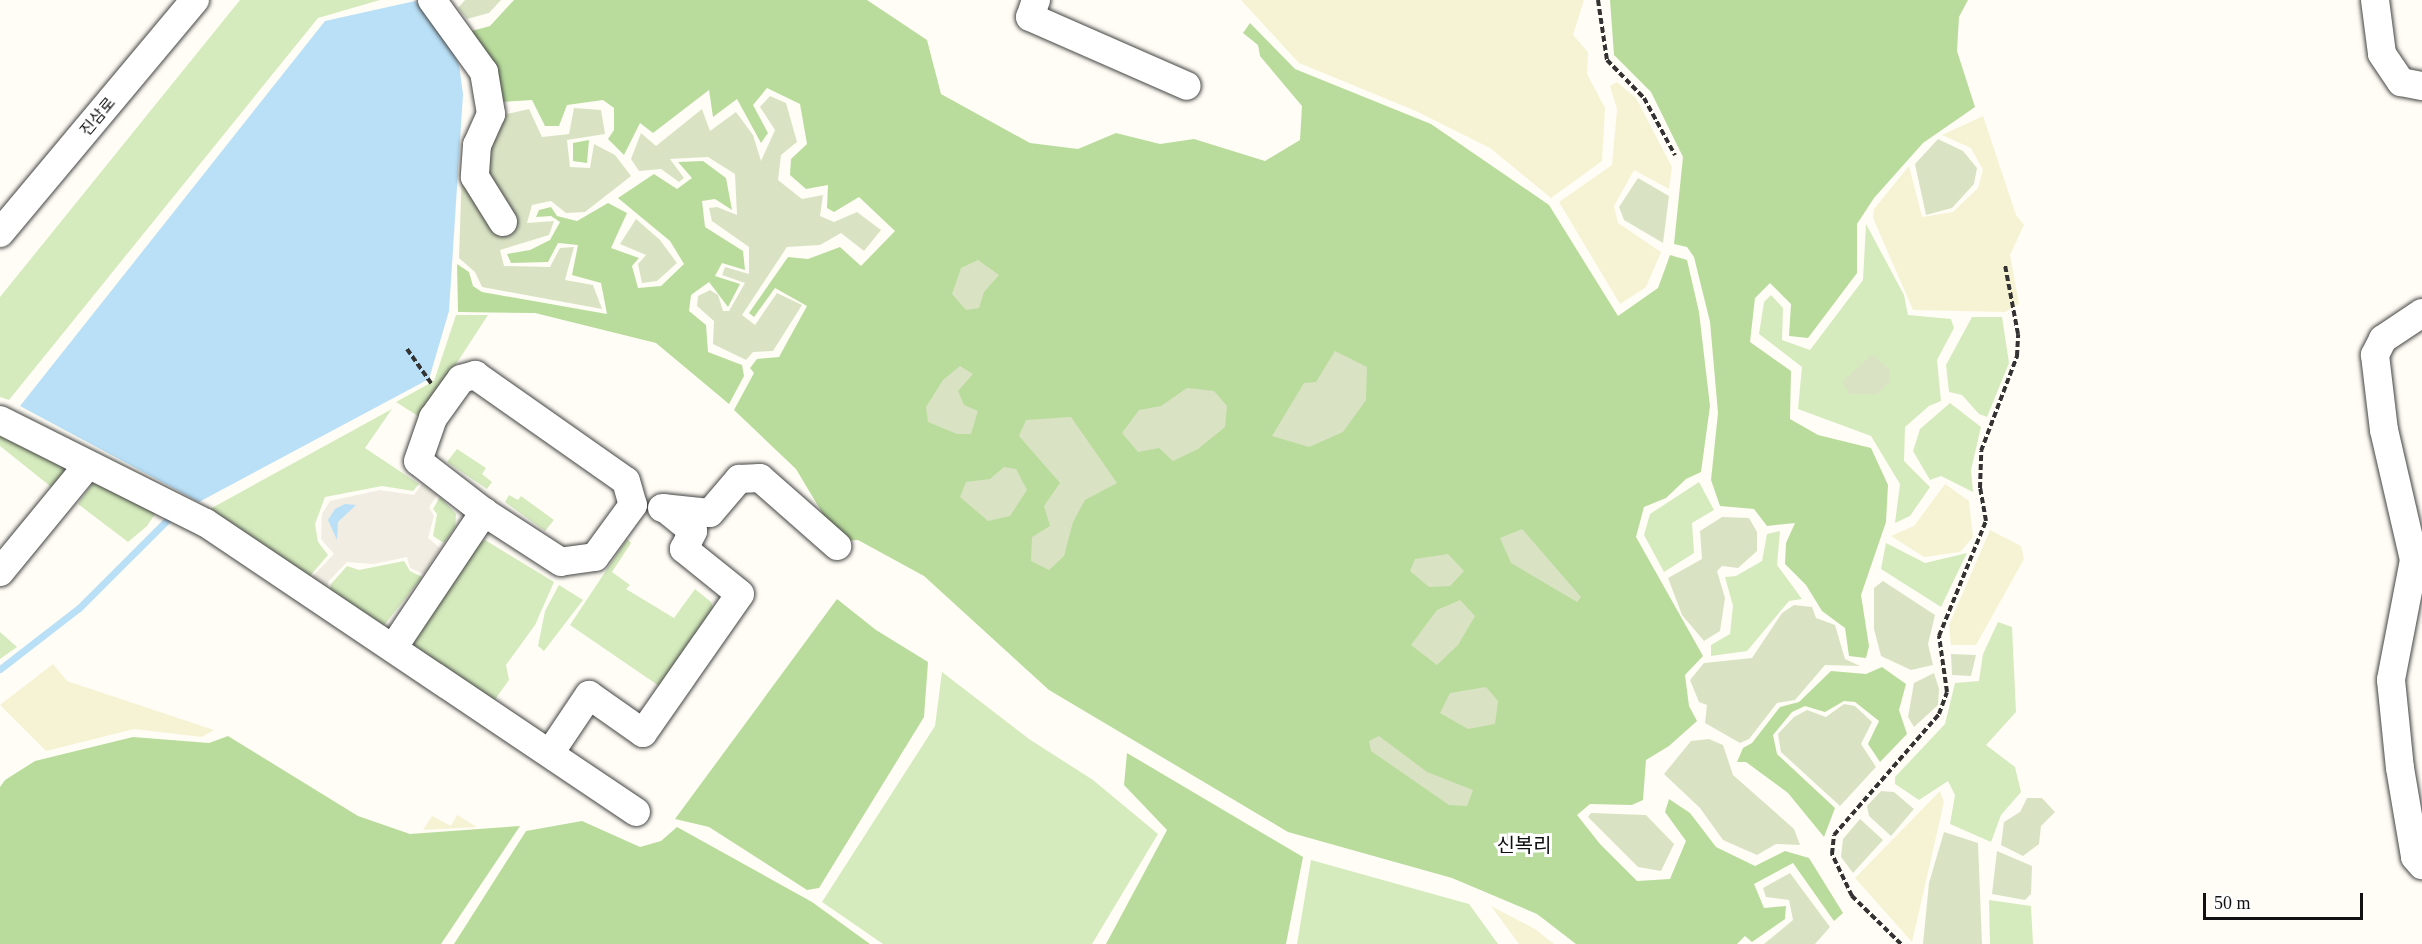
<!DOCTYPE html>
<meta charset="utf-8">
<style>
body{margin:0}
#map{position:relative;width:2422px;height:944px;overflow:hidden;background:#fffdf5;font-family:"Times New Roman","Noto Sans KR",serif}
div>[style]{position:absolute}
.farmland>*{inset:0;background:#f6f3d4}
.green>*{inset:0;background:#d5ebbd}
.forest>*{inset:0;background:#b9dc9c}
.cemetery>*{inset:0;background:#d9e3c4}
.plaza>*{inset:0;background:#f1ede2}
.water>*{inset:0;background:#b9e0f7}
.stream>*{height:7px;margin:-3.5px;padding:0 3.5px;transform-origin:3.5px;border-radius:3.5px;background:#b9e0f7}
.path>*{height:4px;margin-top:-2px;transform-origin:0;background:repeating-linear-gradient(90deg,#333 0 6px,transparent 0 9px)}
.roads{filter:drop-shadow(0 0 2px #444) drop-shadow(0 0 2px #444)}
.minor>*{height:28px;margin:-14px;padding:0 14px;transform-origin:14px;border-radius:14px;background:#fff}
span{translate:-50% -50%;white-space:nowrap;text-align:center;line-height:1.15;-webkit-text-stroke:6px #fff;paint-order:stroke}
.street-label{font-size:16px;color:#111}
.quarter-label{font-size:20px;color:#111}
.scale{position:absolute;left:2203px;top:893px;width:160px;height:27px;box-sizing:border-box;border:3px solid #111;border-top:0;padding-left:8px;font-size:18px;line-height:21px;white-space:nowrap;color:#111;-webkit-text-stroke:4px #fff;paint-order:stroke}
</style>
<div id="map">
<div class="farmland">
<div style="clip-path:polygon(1241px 0,1584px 0,1573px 35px,1588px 52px,1587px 74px,1605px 108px,1602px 161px,1551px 198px,1490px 148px,1416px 111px,1299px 63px)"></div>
<div style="clip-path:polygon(1617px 82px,1636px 98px,1672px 167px,1669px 189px,1634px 170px,1614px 206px,1618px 223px,1661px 252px,1646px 287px,1620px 304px,1559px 202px,1612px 165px,1617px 109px,1610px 86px)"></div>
<div style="clip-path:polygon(1983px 116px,2016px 215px,2024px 225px,2010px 255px,2019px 304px,2005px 312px,1913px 310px,1873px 218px,1874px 209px,1909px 166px,1922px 217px,1953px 212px,1978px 188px,1983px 170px,1971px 148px,1942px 135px)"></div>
<div style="clip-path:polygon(1945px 484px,1969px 501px,1973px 537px,1960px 552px,1924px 557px,1891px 536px,1914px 526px)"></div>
<div style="clip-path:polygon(1990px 530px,2021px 546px,2024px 559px,1976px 645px,1951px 645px,1949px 625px)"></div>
<div style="clip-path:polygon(53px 664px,67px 681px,214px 730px,202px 737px,134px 729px,46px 751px,0 705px)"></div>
<div style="clip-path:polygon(1940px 791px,1944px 802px,1912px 942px,1855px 878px)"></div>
<div style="clip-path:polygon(457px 815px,477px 827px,423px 830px,432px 816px,451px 826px)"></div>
<div style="clip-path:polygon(1491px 906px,1535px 929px,1554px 944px,1519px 944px)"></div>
</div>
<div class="green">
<div style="clip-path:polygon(240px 0,380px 0,318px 18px,9px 400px,0 397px,0 297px)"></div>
<div style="clip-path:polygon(1866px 224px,1904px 295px,1908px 315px,1951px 319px,1954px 328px,1937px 360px,1941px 401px,1929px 406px,1905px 427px,1904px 461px,1930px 487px,1910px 516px,1895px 523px,1900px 484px,1871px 436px,1798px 409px,1802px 367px,1759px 334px,1764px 302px,1771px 295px,1783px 308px,1782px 340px,1810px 350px,1863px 280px)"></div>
<div style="clip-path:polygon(456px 315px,488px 315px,421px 418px,396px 402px,434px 381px)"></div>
<div style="clip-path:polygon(1972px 317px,2002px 317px,2009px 363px,1987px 417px,1979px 414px,1962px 395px,1949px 392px,1946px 365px)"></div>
<div style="clip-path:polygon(1950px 403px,1981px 427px,1971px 470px,1973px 492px,1941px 476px,1930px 480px,1913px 451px,1920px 429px)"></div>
<div style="clip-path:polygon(392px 409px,365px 448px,419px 484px,413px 491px,382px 486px,325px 497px,315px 524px,318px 542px,328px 555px,310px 576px,306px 577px,210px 509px)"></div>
<div style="clip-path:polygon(0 430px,66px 465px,68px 476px,55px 490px,0 446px)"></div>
<div style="clip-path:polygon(457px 449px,486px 468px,482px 474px,492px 482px,487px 489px,447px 462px)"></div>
<div style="clip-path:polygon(1699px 482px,1714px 510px,1692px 523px,1694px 553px,1664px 572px,1644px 535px,1650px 514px)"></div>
<div style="clip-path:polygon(99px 483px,157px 511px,147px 526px,128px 542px,78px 504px,92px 484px)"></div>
<div style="clip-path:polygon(509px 495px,518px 500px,521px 496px,554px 520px,545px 531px,505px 502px)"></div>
<div style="clip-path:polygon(440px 497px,456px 514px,455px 527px,444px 543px,433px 536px,437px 514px,433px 509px)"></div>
<div style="clip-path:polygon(1780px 531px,1777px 565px,1802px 599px,1789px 601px,1747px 651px,1711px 656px,1711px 645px,1730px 634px,1733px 606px,1725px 577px,1736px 576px,1762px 561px,1767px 534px)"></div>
<div style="clip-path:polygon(627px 539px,631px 543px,612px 572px,630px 585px,626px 589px,674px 618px,695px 589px,711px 602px,715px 613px,662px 688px,570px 625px)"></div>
<div style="clip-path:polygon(485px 540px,554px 582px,535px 625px,506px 665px,509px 680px,491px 705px,414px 655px,409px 641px,477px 545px)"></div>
<div style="clip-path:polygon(1886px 543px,1925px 563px,1967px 553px,1941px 607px,1881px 569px)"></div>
<div style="clip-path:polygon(404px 561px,410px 571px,422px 577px,382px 628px,329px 593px,331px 584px,347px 566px,359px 570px)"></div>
<div style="clip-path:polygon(559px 585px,583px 600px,544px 651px,538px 646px,545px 611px)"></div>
<div style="clip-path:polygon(1998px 622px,2012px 627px,2016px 712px,1986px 745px,2015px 767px,2021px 792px,2001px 815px,1991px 842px,1950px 824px,1955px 795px,1948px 781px,1919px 800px,1895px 784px,1895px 777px,1945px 724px,1955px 683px,1979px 681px,1983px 654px)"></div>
<div style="clip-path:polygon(0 632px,17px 647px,0 659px)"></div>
<div style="clip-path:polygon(942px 672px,1029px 739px,1093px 780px,1158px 834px,1092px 944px,883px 944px,822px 902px,935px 726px)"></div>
<div style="clip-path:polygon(1311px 860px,1469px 904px,1498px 944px,1297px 944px)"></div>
<div style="clip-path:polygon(1989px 900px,2031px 906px,2033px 944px,1990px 944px)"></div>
</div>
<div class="forest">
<div style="clip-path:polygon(514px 0,867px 0,927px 40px,941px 94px,1030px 143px,1078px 149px,1116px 133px,1160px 144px,1194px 139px,1265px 161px,1300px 140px,1302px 106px,1260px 56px,1258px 45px,1243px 33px,1250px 23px,1295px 69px,1431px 124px,1549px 205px,1618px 316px,1658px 288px,1670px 255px,1687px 260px,1699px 312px,1710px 406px,1701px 472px,1686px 479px,1666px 498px,1644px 507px,1636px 537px,1703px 656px,1685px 675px,1689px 706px,1697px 721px,1669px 746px,1646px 760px,1643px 800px,1632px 805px,1590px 804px,1577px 815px,1600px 844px,1637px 881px,1670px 879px,1686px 841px,1665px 812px,1669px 799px,1690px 813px,1716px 847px,1755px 866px,1785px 851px,1809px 858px,1843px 913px,1834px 921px,1793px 863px,1754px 884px,1764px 908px,1786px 906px,1785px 919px,1752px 942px,1745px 936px,1737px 944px,1576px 944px,1537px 914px,1452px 878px,1288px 832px,1049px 690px,924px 576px,858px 540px,839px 541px,796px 469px,734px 410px,754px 373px,750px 368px,757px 359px,779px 357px,807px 306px,775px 288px,754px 317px,749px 313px,788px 257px,808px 259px,840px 247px,861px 266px,895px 231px,859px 197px,834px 212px,827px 208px,828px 185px,806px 189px,790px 175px,791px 159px,807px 144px,800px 104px,767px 88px,753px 105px,768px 133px,761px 143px,737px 99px,713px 117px,709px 90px,653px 133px,640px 123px,624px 155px,608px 139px,614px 130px,614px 108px,603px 100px,567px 105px,559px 126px,545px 126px,532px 100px,500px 102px,468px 32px,490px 26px)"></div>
<div style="clip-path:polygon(1610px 0,1968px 0,1959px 17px,1957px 51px,1975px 107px,1923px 143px,1874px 198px,1857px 224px,1857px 273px,1808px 338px,1789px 336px,1791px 304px,1770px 283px,1755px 298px,1750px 342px,1791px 371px,1790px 419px,1818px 435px,1871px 448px,1888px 485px,1886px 522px,1861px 595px,1869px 646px,1866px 658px,1849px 656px,1845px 628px,1822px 611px,1806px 585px,1785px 564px,1786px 543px,1795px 523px,1767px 526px,1754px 509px,1720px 506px,1711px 480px,1718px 413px,1710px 322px,1694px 257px,1687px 247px,1674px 244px,1683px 157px,1651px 92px,1614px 55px)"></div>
<div style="clip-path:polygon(589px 140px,587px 163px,573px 161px,573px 143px)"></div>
<div style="clip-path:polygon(703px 161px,726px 178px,732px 210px,715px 199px,702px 201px,705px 227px,743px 251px,745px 270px,722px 263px,715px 276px,740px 284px,728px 307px,709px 282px,691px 295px,689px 311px,706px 325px,708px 352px,742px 365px,744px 376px,729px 404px,656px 343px,535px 313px,458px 312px,457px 264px,469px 272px,473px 286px,482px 292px,607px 314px,601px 283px,572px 275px,578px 245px,558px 243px,548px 262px,511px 263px,507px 254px,530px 250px,550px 240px,560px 222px,551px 216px,536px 217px,539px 210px,551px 207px,557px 216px,577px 221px,608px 203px,627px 213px,611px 248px,639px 258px,632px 266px,638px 288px,661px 286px,684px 264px,670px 241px,618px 198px,654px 174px,677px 189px,692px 178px,678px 162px)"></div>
<div style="clip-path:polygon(837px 599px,876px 630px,928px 662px,924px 717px,819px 888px,807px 890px,709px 827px,675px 819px)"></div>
<div style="clip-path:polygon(1882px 667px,1906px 684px,1899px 710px,1907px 734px,1880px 762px,1868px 744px,1879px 721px,1855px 702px,1844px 701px,1825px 712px,1805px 706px,1792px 712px,1773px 735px,1777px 754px,1835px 808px,1824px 837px,1788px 793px,1746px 762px,1737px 762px,1743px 748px,1752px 743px,1780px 707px,1799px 702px,1831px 671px,1866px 674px)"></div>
<div style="clip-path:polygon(228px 736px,358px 816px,410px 834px,520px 826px,441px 944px,0 944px,0 787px,5px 780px,35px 761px,133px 737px,209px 743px)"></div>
<div style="clip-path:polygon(1127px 753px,1303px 857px,1286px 944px,1106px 944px,1167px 830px,1124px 785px)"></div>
<div style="clip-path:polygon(582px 821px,640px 847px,661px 841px,677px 827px,812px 902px,870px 944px,454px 944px,526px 831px)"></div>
</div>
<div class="cemetery">
<div style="clip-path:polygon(465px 0,501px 0,489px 13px,467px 19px,458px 8px)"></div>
<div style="clip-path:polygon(770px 96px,786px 103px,797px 142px,781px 155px,778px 180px,802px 199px,823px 195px,820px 216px,834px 222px,857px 212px,881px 230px,864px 251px,841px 233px,820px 245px,787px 247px,742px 315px,755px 325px,777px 293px,802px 305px,773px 351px,753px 352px,746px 360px,713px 344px,714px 321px,697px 306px,698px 296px,710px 290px,718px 295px,723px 311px,729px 311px,745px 283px,722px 275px,725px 267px,749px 274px,749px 247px,712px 221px,709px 208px,717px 207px,737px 215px,735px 174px,708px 157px,670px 159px,684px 178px,679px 182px,661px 169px,639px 171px,631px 159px,641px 133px,656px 146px,702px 109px,710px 131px,736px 112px,753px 135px,761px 161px,775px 130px,760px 107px)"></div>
<div style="clip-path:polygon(574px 108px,601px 110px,605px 134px,567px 140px,570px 167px,590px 168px,594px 144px,615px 155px,631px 176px,585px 212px,566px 213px,551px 201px,532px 205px,527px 223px,554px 221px,549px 235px,500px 250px,504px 266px,550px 267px,560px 248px,574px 247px,565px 280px,593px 285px,602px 309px,482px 287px,475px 272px,459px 258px,462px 169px,502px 115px,529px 109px,542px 137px,569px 134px)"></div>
<div style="clip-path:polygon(1938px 139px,1963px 151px,1977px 168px,1974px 184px,1952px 208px,1926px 215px,1915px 164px)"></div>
<div style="clip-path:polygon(1638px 178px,1669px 196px,1663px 243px,1624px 220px,1619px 207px)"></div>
<div style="clip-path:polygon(636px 219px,660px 240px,677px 263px,657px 281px,642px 283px,638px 264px,646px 255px,620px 244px)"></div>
<div style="clip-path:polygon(978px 260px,999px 275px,984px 292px,979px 308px,966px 310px,952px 294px,961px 268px)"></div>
<div style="clip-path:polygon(1335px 351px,1367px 367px,1366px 400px,1343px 432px,1309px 447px,1272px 436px,1304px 383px,1316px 382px)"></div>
<div style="clip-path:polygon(1872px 354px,1889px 369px,1889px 382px,1877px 394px,1849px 394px,1842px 382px)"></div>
<div style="clip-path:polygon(960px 366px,973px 374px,958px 391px,964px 405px,978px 411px,971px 434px,957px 434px,928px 422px,926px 407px,943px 380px)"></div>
<div style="clip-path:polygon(1187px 388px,1214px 391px,1227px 406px,1225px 427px,1198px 449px,1173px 461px,1159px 448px,1138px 452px,1122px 433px,1139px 410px,1161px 406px)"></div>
<div style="clip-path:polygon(1071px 417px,1117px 483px,1085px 500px,1073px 522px,1064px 556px,1049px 570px,1031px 561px,1032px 537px,1050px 526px,1044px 506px,1060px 483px,1019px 436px,1026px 420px)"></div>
<div style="clip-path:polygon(1004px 467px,1016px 469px,1027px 490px,1010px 516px,988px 521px,960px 497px,966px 482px,990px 479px)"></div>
<div style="clip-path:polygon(1722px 517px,1749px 518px,1757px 532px,1757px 551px,1738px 568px,1722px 566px,1717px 571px,1725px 598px,1720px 631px,1704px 641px,1682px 615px,1668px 578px,1702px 559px,1700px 531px)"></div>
<div style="clip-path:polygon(1522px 529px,1581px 597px,1577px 602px,1511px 563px,1500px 538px)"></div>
<div style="clip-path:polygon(1448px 554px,1464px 571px,1450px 586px,1429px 587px,1410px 571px,1415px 559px)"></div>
<div style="clip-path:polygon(1883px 581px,1935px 615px,1928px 644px,1933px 665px,1911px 670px,1881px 656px,1874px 629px,1874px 588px)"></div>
<div style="clip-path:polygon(1460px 600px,1475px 616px,1458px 645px,1437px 665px,1411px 645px,1437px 610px)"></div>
<div style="clip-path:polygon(1794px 605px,1812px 607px,1816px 618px,1835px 625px,1845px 659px,1860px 666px,1825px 665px,1795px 700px,1777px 703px,1749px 739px,1740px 743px,1705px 723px,1707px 705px,1699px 702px,1690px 680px,1704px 663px,1752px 658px,1782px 613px)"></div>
<div style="clip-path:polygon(1951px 654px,1976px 655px,1971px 676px,1952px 675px)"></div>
<div style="clip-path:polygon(1934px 673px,1939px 689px,1938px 705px,1914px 727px,1908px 717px,1914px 683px)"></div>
<div style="clip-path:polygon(1486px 687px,1498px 701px,1495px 724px,1468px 729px,1440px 713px,1450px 693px)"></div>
<div style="clip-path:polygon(1844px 704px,1855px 706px,1872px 722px,1861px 744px,1876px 767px,1840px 806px,1781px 752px,1778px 734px,1794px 717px,1807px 710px,1826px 717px)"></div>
<div style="clip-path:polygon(1379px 736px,1427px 772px,1473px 790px,1467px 806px,1449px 805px,1371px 751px,1369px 741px)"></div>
<div style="clip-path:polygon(1709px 739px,1723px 745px,1733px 775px,1794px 829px,1800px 845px,1776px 844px,1757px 855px,1723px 840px,1700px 808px,1664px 774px,1691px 741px)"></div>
<div style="clip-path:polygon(1881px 791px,1894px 792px,1914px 809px,1891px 836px,1869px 816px,1867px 806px)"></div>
<div style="clip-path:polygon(2027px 798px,2042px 798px,2055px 812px,2041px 826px,2039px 844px,2023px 856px,2001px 845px,2004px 822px,2020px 812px)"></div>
<div style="clip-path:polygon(1591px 813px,1646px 815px,1674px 844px,1661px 871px,1638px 867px,1588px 817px)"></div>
<div style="clip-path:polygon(1860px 819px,1883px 840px,1853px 873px,1841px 857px,1843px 839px)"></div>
<div style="clip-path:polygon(1944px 832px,1978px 843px,1982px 944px,1923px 944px,1929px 883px)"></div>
<div style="clip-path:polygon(1997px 851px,2032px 866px,2031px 894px,2025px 900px,1992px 894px)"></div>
<div style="clip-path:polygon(1790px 873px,1830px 927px,1815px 944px,1764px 944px,1793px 920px,1789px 900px,1766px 897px,1763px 888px)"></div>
</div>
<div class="plaza">
<div style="clip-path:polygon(422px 484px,437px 495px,429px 507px,434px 516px,428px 538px,440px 548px,424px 574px,410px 568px,407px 557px,373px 564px,347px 562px,328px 582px,327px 593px,309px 580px,334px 554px,321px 539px,322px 514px,330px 501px,380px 490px,414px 495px)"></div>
</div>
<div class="water">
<div style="clip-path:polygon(415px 1px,441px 27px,459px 65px,463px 94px,449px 311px,429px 379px,199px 502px,20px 406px,325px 21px)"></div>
<div style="clip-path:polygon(345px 504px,356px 505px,338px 522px,337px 540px,328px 520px,335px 509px)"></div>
</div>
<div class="stream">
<div style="left:0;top:669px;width:100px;rotate:-37.7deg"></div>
<div style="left:79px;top:608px;width:133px;rotate:-45deg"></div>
</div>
<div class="path">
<div style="left:1598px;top:0;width:61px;rotate:81.5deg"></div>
<div style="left:1607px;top:60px;width:53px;rotate:45.8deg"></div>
<div style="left:1644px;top:98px;width:65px;rotate:61.5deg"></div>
<div style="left:407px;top:349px;width:42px;rotate:54.8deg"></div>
<div style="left:1901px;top:944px;width:69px;rotate:-135.6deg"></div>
<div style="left:1852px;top:896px;width:47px;rotate:-115.5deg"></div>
<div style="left:1832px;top:854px;width:19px;rotate:-84deg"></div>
<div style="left:1834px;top:835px;width:160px;rotate:-49deg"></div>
<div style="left:1939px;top:714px;width:23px;rotate:-70deg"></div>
<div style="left:1947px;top:692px;width:57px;rotate:-98.1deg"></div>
<div style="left:1939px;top:636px;width:124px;rotate:-67.8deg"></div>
<div style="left:1986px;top:521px;width:34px;rotate:-100deg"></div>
<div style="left:1980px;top:488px;width:37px;rotate:-88deg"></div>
<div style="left:1981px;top:451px;width:102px;rotate:-69.2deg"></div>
<div style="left:2017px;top:356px;width:22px;rotate:-87deg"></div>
<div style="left:2018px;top:334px;width:70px;rotate:-100.7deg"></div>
</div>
<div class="roads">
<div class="minor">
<div style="left:432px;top:0;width:89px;rotate:54.2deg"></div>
<div style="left:484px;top:72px;width:43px;rotate:80.5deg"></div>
<div style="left:491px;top:114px;width:34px;rotate:114deg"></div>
<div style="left:477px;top:145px;width:32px;rotate:94deg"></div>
<div style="left:475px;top:177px;width:53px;rotate:58.1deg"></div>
<div style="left:1036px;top:0;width:18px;rotate:109deg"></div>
<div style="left:1030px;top:17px;width:171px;rotate:23.7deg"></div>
<div style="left:2375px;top:0;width:54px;rotate:82.6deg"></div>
<div style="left:2382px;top:54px;width:34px;rotate:56deg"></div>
<div style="left:2401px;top:82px;width:21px;rotate:11deg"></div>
<div style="left:0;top:233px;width:304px;rotate:-50.1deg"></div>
<div style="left:2422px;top:313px;width:47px;rotate:146.3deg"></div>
<div style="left:2383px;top:339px;width:18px;rotate:117deg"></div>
<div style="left:2375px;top:355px;width:76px;rotate:83.2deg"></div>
<div style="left:2384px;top:430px;width:133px;rotate:77deg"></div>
<div style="left:2414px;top:560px;width:122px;rotate:100.9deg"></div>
<div style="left:2391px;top:680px;width:88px;rotate:84.2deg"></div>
<div style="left:2400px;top:768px;width:90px;rotate:80.4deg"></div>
<div style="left:2415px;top:857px;width:11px;rotate:49deg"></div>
<div style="left:475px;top:375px;width:184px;rotate:35.1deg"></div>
<div style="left:626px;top:481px;width:25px;rotate:74deg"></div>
<div style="left:633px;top:505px;width:64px;rotate:126.2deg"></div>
<div style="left:595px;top:557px;width:34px;rotate:172deg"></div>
<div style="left:561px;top:562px;width:92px;rotate:-147deg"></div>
<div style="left:484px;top:512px;width:83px;rotate:-142.3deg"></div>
<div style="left:418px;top:461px;width:46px;rotate:-70.8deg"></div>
<div style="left:433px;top:418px;width:48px;rotate:-54.3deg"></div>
<div style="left:461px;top:379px;width:15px;rotate:-16deg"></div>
<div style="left:0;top:420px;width:230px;rotate:26.6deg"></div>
<div style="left:206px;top:523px;width:518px;rotate:33.9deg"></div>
<div style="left:662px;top:508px;width:48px;rotate:5.9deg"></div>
<div style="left:710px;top:513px;width:45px;rotate:-49.5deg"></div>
<div style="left:739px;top:479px;width:21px;rotate:-3deg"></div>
<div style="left:760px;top:478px;width:103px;rotate:41.4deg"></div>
<div style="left:0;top:572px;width:137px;rotate:-50.6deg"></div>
<div style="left:393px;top:648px;width:164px;rotate:-56.2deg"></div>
<div style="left:550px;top:753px;width:70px;rotate:-56.1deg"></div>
<div style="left:589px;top:695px;width:66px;rotate:35.1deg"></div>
<div style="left:643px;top:733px;width:169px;rotate:-55.1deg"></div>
<div style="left:740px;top:594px;width:72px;rotate:-141.2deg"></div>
<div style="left:684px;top:549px;width:20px;rotate:-63deg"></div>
<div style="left:693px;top:531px;width:36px;rotate:-141deg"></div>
</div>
</div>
<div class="street-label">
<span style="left:98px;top:117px;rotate:-50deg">진삼로</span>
</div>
<div class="quarter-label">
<span style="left:1524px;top:845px">신복리</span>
</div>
<div class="scale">50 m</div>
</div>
